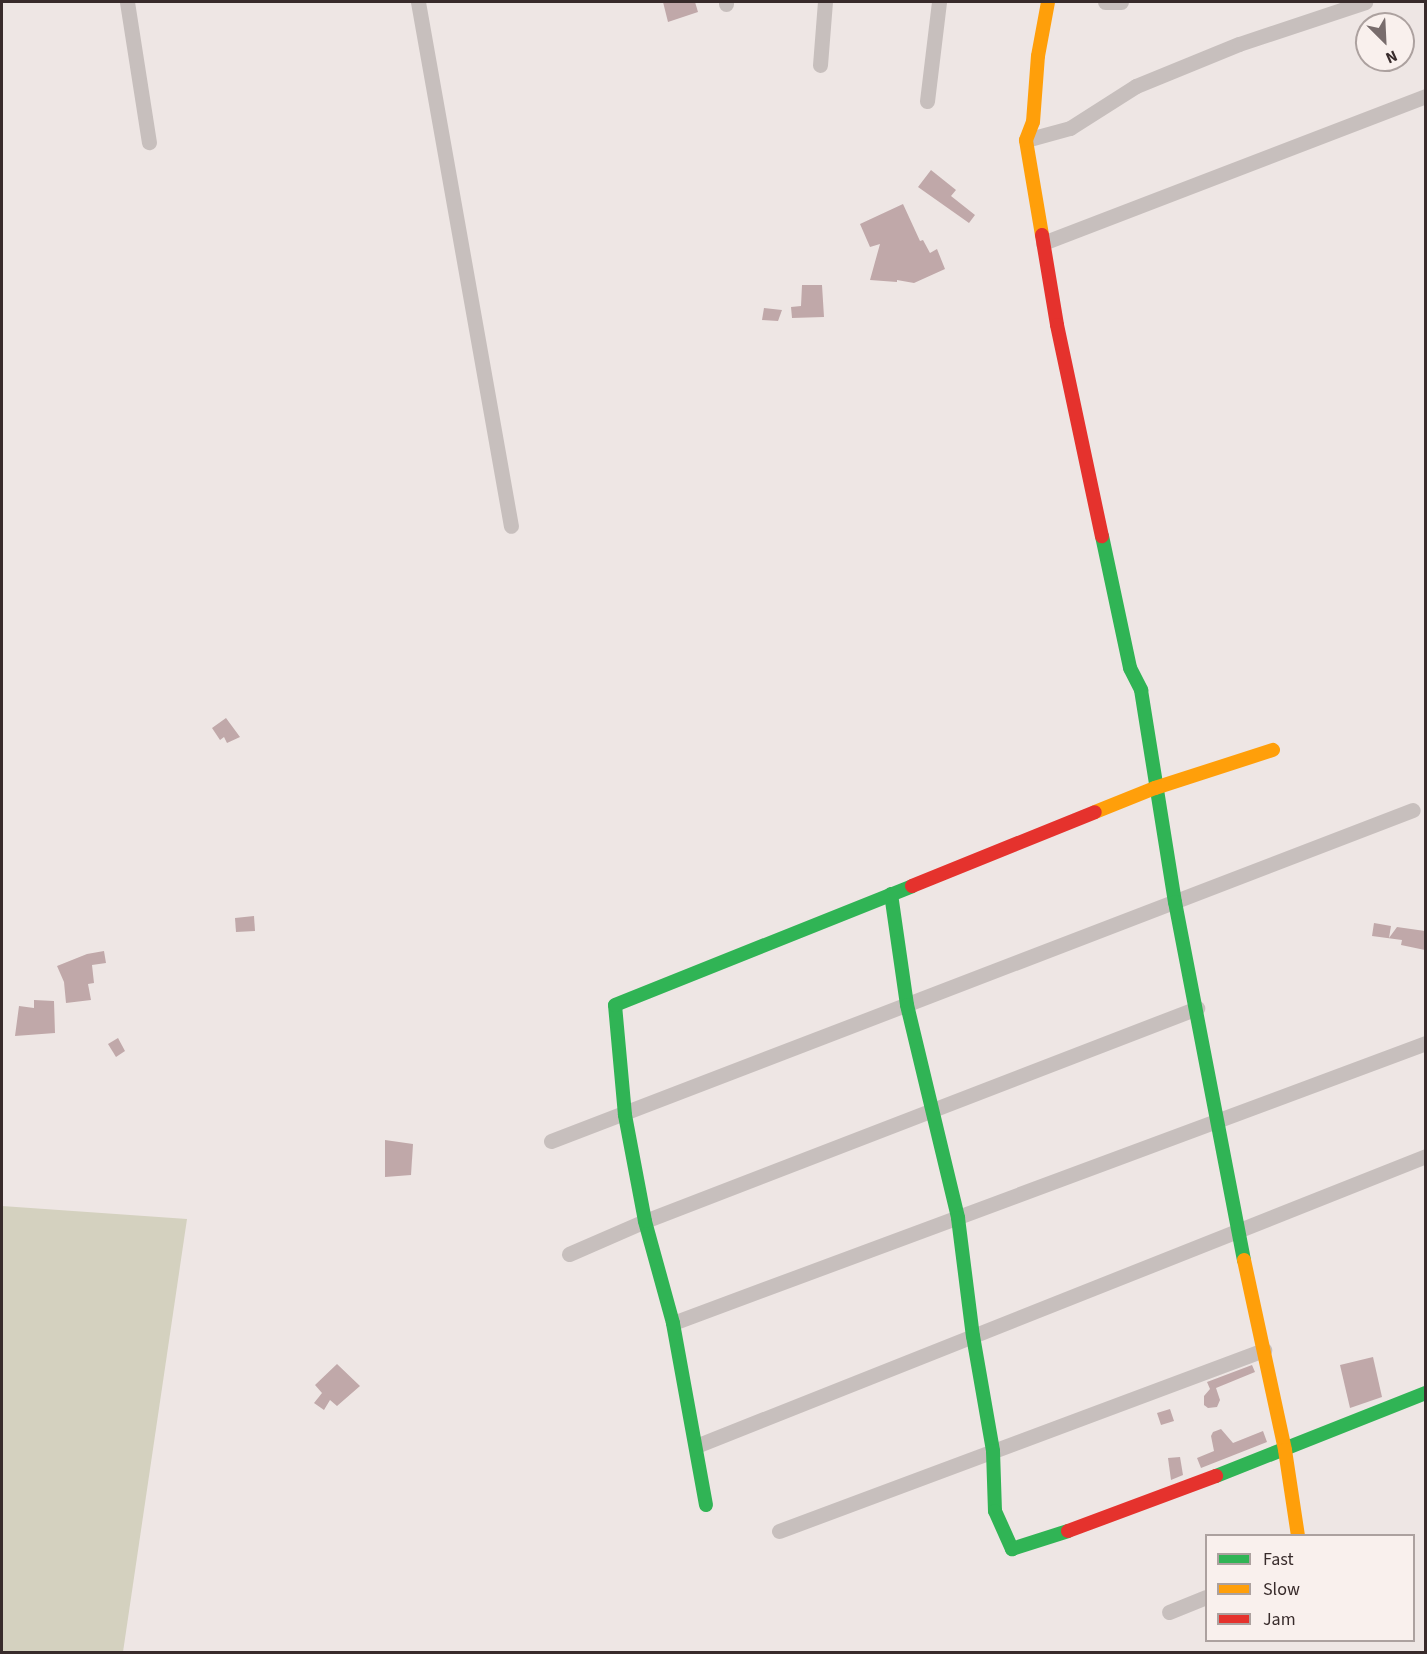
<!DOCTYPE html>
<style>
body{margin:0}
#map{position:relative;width:1427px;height:1654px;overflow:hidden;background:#eee6e4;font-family:"Source Sans 3",sans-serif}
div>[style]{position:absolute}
.green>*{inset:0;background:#d4d1bf}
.building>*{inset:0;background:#c0a8a9}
.street>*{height:15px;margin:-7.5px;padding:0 7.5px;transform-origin:7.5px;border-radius:7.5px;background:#c7bfbd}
.fast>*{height:14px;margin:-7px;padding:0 7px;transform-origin:7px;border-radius:7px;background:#30b455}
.slow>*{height:14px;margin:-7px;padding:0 7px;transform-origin:7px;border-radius:7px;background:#ff9f0a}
.jam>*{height:14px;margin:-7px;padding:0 7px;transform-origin:7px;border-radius:7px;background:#e5322d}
span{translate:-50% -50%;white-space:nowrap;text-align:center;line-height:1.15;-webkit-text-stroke:6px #f9f0ed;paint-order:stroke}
.frame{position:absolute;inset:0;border:3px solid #382b2b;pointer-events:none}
.legend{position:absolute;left:1205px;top:1534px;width:210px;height:108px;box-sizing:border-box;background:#f9f0ed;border:2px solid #aca19f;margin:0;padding:8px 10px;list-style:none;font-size:18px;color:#382b2b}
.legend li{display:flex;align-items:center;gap:12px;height:30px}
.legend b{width:30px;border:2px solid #aca19f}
.north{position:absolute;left:1355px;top:12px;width:60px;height:60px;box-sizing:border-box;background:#f9f0ed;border:2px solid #aca19f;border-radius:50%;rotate:156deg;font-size:16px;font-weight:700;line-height:24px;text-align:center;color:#382b2b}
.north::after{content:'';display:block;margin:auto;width:21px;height:27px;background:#786c6c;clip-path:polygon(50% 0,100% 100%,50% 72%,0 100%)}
</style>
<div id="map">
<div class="green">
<div style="clip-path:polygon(2px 1206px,187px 1219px,123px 1652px,2px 1652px)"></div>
</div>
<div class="building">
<div style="clip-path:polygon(663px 2px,695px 2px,698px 12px,668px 22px)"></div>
<div style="clip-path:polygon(931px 170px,956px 190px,951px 196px,975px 215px,969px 223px,918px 187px)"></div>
<div style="clip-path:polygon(903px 204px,920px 241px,923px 240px,930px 253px,937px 249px,945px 269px,914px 283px,897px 280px,897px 282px,870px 280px,880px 244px,870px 247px,860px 224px)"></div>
<div style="clip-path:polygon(802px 285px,822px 285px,824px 317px,792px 318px,791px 307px,801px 306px)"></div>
<div style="clip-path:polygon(764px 308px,782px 310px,778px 321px,762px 320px)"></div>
<div style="clip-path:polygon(226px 718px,240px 737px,227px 743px,224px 737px,220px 740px,212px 728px)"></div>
<div style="clip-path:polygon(254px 916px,255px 931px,236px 932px,235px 918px)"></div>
<div style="clip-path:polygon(1374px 923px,1391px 926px,1389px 938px,1397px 927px,1425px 931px,1425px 950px,1401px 945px,1402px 940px,1372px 936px)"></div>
<div style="clip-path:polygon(104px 951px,106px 963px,92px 965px,94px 983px,88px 984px,91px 1000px,66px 1003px,64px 982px,57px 966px,87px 954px)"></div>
<div style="clip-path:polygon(34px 1000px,54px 1001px,55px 1033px,15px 1036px,19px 1006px,34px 1008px)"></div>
<div style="clip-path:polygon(118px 1038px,125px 1051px,116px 1057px,108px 1044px)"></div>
<div style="clip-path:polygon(385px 1140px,413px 1144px,411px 1175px,385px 1177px)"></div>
<div style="clip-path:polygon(1373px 1357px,1382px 1397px,1350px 1408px,1340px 1365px)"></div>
<div style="clip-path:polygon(337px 1364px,360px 1386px,337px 1406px,330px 1400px,324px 1410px,314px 1403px,322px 1393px,315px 1385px)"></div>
<div style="clip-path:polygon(1252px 1365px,1255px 1372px,1216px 1388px,1220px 1400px,1217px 1407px,1208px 1408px,1204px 1405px,1204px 1396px,1210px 1389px,1207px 1382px)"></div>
<div style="clip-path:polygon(1170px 1409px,1174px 1421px,1161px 1425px,1157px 1413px)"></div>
<div style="clip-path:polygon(1221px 1429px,1233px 1443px,1263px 1431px,1267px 1442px,1201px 1468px,1197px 1458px,1214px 1451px,1211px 1436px,1213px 1432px)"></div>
<div style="clip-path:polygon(1180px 1457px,1183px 1475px,1171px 1480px,1168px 1458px)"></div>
</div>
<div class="street">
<div style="left:127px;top:2px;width:142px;rotate:81.1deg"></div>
<div style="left:418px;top:2px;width:532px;rotate:79.94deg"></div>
<div style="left:1105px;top:2px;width:16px"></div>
<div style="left:726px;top:4px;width:2px;rotate:-90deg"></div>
<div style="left:820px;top:65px;width:63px;rotate:-85.5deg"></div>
<div style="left:927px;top:101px;width:100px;rotate:-83.1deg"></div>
<div style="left:1026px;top:140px;width:46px;rotate:-15.3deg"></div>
<div style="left:1070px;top:128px;width:78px;rotate:-32.5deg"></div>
<div style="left:1136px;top:86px;width:111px;rotate:-22.2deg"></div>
<div style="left:1239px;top:44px;width:133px;rotate:-18.4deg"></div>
<div style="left:1043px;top:243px;width:410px;rotate:-21deg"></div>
<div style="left:551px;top:1141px;width:923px;rotate:-21.01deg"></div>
<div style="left:569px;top:1254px;width:83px;rotate:-23.5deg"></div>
<div style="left:645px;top:1221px;width:592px;rotate:-21.1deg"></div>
<div style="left:673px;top:1323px;width:803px;rotate:-20.4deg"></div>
<div style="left:696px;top:1446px;width:785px;rotate:-21.67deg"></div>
<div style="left:779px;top:1531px;width:518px;rotate:-20.47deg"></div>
<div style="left:1169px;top:1612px;width:40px;rotate:-22deg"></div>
</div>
<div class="fast">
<div style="left:1102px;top:536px;width:135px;rotate:78deg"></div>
<div style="left:1130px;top:668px;width:25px;rotate:63deg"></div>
<div style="left:1141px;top:690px;width:215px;rotate:80.9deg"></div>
<div style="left:1175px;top:902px;width:365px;rotate:79.1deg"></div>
<div style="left:891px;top:894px;width:112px;rotate:81.8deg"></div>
<div style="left:907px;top:1005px;width:219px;rotate:76.5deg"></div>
<div style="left:958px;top:1218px;width:119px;rotate:82.8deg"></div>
<div style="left:973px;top:1336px;width:117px;rotate:80.1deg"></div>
<div style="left:993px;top:1451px;width:60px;rotate:88.1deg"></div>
<div style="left:995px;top:1511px;width:42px;rotate:65.9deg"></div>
<div style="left:1012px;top:1549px;width:59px;rotate:-17.8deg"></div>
<div style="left:1216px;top:1476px;width:226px;rotate:-21.6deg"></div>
<div style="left:706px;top:1505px;width:185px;rotate:-100.3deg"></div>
<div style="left:673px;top:1323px;width:106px;rotate:-105.4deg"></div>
<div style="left:645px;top:1221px;width:108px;rotate:-100.7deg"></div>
<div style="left:625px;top:1115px;width:110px;rotate:-95.2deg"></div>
<div style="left:615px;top:1005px;width:320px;rotate:-21.8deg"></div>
</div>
<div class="slow">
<div style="left:1042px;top:235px;width:96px;rotate:-99.6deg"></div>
<div style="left:1026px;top:140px;width:19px;rotate:-69deg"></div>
<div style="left:1033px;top:122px;width:66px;rotate:-85.7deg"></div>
<div style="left:1038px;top:56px;width:55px;rotate:-79.5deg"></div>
<div style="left:1095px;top:812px;width:65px;rotate:-21.8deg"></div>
<div style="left:1155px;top:788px;width:124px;rotate:-17.9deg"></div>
<div style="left:1244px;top:1260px;width:194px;rotate:77.8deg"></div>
<div style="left:1285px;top:1450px;width:87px;rotate:81.4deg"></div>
</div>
<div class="jam">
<div style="left:1042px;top:235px;width:91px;rotate:80.5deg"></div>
<div style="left:1057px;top:325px;width:216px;rotate:78deg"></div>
<div style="left:912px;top:886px;width:197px;rotate:-22deg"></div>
<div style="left:1068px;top:1531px;width:158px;rotate:-20.4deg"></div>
</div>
<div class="frame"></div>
<ul class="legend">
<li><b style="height:8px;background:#30b455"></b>Fast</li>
<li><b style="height:8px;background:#ff9f0a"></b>Slow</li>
<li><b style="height:8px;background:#e5322d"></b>Jam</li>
</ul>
<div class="north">N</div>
</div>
